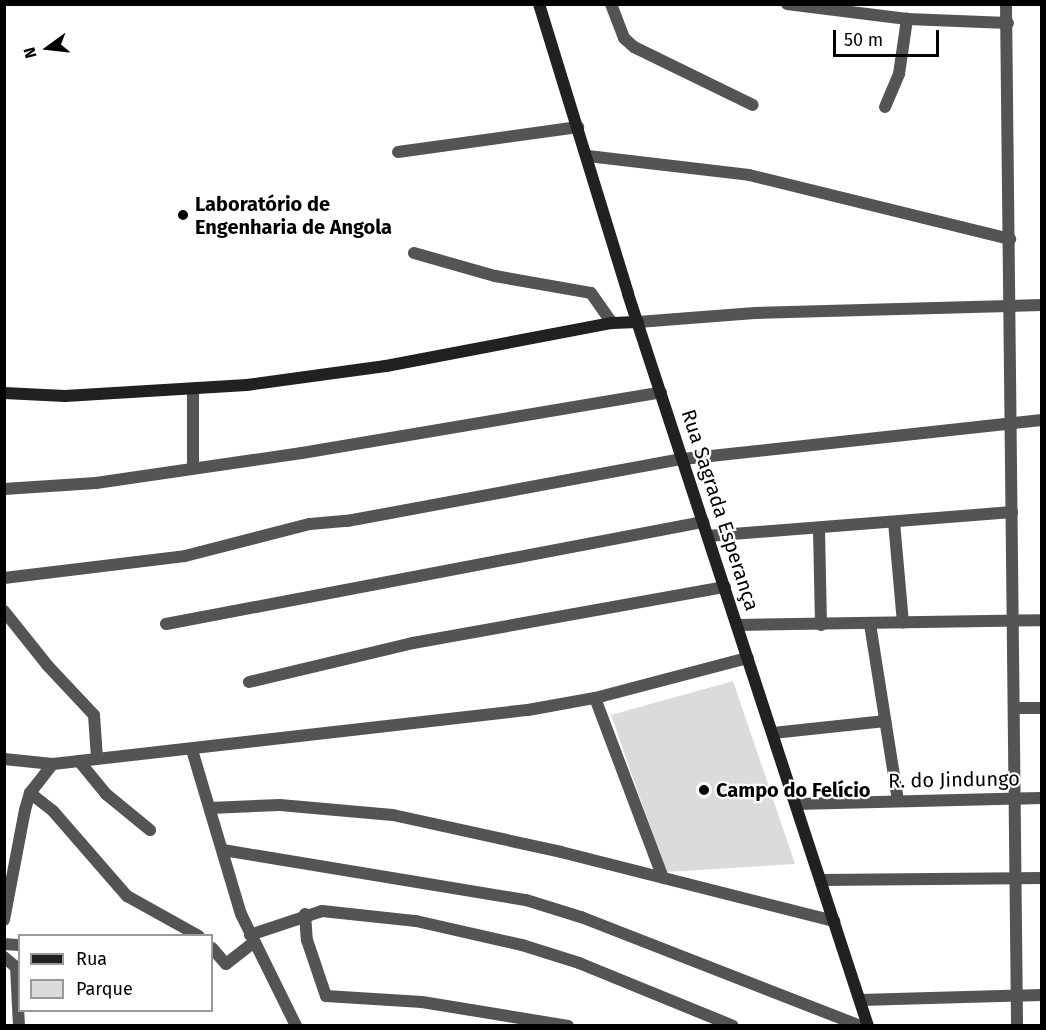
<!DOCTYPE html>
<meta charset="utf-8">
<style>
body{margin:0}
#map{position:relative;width:1046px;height:1030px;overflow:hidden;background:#fff;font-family:"Fira Sans",sans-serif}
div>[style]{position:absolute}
.green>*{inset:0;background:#dbdbdb}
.street>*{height:12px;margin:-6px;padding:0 6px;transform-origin:6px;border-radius:6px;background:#545454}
.secondary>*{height:12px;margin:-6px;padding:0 6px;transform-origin:6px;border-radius:6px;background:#212121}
.dots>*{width:16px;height:16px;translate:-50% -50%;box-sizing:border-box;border:3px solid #fff;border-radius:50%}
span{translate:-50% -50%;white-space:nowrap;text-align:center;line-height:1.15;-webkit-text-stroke:4.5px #fff;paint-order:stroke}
.poi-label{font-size:20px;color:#000;font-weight:700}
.left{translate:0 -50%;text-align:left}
.street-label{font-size:20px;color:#000}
.frame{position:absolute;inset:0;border:6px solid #000;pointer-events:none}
.legend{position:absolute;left:18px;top:934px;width:195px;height:78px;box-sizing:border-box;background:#fff;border:2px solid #999;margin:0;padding:8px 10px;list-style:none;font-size:18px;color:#000}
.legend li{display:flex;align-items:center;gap:12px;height:30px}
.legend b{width:30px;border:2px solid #999}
.north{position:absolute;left:18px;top:18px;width:60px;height:60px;-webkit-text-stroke:4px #fff;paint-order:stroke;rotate:255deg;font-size:16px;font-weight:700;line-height:24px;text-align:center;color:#000}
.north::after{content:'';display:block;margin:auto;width:21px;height:27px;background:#000;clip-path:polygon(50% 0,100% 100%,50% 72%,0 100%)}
.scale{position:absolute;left:833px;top:30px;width:106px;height:27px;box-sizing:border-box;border:3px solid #000;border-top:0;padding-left:8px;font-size:18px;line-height:21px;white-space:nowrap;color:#000;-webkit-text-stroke:4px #fff;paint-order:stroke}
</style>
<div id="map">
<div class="green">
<div style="clip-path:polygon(733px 681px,795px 864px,666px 872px,611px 715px)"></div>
</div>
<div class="street">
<div style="left:611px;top:4px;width:36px;rotate:69deg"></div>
<div style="left:624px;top:38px;width:13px;rotate:42deg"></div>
<div style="left:634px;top:47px;width:132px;rotate:26deg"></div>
<div style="left:787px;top:4px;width:121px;rotate:7.1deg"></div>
<div style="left:907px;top:19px;width:101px;rotate:2.3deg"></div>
<div style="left:1006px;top:4px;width:1022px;rotate:89.38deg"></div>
<div style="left:885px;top:107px;width:36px;rotate:-67deg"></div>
<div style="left:899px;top:74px;width:56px;rotate:-81.7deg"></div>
<div style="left:398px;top:152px;width:182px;rotate:-7.9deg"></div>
<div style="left:588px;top:156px;width:162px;rotate:6.7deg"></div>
<div style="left:749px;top:175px;width:269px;rotate:13.8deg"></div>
<div style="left:414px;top:253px;width:84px;rotate:15.9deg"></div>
<div style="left:495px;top:276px;width:97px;rotate:10deg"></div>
<div style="left:591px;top:293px;width:37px;rotate:55deg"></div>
<div style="left:638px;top:322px;width:117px;rotate:-4.4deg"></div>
<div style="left:755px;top:313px;width:287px;rotate:-1.6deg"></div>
<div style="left:193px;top:390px;width:78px;rotate:90deg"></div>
<div style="left:4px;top:489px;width:92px;rotate:-3.7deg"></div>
<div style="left:96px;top:483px;width:208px;rotate:-8.3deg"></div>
<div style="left:302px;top:453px;width:364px;rotate:-9.6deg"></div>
<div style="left:894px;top:522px;width:101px;rotate:84.9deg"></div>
<div style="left:819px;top:529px;width:96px;rotate:88.8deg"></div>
<div style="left:708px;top:536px;width:305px;rotate:-4.5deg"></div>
<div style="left:4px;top:578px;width:182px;rotate:-6.9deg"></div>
<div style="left:185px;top:556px;width:129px;rotate:-14.4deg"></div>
<div style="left:310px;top:524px;width:37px;rotate:-5deg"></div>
<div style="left:347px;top:521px;width:342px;rotate:-10.5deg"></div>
<div style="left:683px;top:459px;width:361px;rotate:-6.2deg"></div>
<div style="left:4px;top:611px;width:70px;rotate:51.3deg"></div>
<div style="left:48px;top:666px;width:67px;rotate:46.8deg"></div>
<div style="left:94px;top:715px;width:43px;rotate:86deg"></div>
<div style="left:166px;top:624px;width:547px;rotate:-10.75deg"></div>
<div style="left:870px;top:624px;width:179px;rotate:81deg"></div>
<div style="left:737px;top:625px;width:305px;rotate:-0.9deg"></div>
<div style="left:249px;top:682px;width:169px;rotate:-13.4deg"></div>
<div style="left:413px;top:643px;width:317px;rotate:-10.2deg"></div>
<div style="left:595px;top:698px;width:192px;rotate:69.3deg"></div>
<div style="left:1014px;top:708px;width:28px"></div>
<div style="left:773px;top:733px;width:113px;rotate:-6.1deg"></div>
<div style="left:192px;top:750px;width:171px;rotate:73.4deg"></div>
<div style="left:241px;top:914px;width:125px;rotate:63.8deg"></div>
<div style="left:4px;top:759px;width:49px;rotate:5.8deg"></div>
<div style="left:53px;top:764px;width:478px;rotate:-6.5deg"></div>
<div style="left:528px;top:710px;width:68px;rotate:-10.2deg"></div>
<div style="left:595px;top:698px;width:158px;rotate:-14.7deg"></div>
<div style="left:79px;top:761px;width:43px;rotate:50.7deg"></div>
<div style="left:106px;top:794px;width:57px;rotate:39.3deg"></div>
<div style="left:30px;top:793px;width:29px;rotate:38deg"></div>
<div style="left:53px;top:811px;width:113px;rotate:49deg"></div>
<div style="left:127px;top:896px;width:82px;rotate:29.1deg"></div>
<div style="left:796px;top:804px;width:246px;rotate:-1.4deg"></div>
<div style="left:210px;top:808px;width:70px;rotate:-2.5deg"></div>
<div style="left:280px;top:805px;width:113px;rotate:5.1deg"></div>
<div style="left:393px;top:815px;width:172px;rotate:12.4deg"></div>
<div style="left:561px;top:852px;width:282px;rotate:14.2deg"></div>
<div style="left:223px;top:850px;width:307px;rotate:9.4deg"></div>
<div style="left:526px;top:900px;width:58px;rotate:17.2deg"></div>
<div style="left:581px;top:917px;width:300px;rotate:21.3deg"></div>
<div style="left:821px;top:880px;width:221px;rotate:-0.5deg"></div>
<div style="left:305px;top:914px;width:26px;rotate:86deg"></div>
<div style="left:307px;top:940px;width:59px;rotate:71.3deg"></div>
<div style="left:326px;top:996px;width:96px;rotate:3.6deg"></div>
<div style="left:422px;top:1002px;width:148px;rotate:9.3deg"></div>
<div style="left:4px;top:920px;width:112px;rotate:-79.2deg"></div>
<div style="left:25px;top:810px;width:18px;rotate:-74deg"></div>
<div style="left:30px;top:793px;width:37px;rotate:-52deg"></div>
<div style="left:250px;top:935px;width:76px;rotate:-18.4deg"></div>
<div style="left:322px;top:911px;width:95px;rotate:6.1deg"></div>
<div style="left:416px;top:921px;width:109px;rotate:12.8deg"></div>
<div style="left:522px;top:945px;width:60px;rotate:17.5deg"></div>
<div style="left:579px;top:963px;width:166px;rotate:22.2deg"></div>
<div style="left:4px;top:944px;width:16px;rotate:4deg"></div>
<div style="left:212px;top:948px;width:21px;rotate:49deg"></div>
<div style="left:226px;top:964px;width:34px;rotate:-38deg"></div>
<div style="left:4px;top:957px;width:16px;rotate:40deg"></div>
<div style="left:16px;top:967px;width:59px;rotate:87.1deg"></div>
<div style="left:860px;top:1000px;width:182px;rotate:-1.6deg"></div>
</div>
<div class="secondary">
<div style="left:539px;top:4px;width:303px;rotate:72.9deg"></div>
<div style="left:628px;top:294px;width:770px;rotate:71.85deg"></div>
<div style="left:4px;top:393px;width:61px;rotate:2.8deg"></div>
<div style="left:65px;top:396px;width:182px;rotate:-3.5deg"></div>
<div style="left:247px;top:385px;width:140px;rotate:-7.8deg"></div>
<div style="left:386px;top:366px;width:230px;rotate:-10.8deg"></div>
<div style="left:612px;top:323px;width:26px;rotate:-2deg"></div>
</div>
<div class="dots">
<div style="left:183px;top:215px;background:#000"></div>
<div style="left:704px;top:790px;background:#000"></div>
</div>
<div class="poi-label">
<span class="left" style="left:195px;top:216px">Laboratório de<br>Engenharia de Angola</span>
<span class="left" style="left:716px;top:790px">Campo do Felício</span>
</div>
<div class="street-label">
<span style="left:720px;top:510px;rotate:72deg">Rua Sagrada Esperança</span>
<span style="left:954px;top:780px;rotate:-1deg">R. do Jindungo</span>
</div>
<div class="frame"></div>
<ul class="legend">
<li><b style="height:8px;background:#212121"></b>Rua</li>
<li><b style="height:16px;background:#dbdbdb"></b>Parque</li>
</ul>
<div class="north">N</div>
<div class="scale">50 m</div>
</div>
